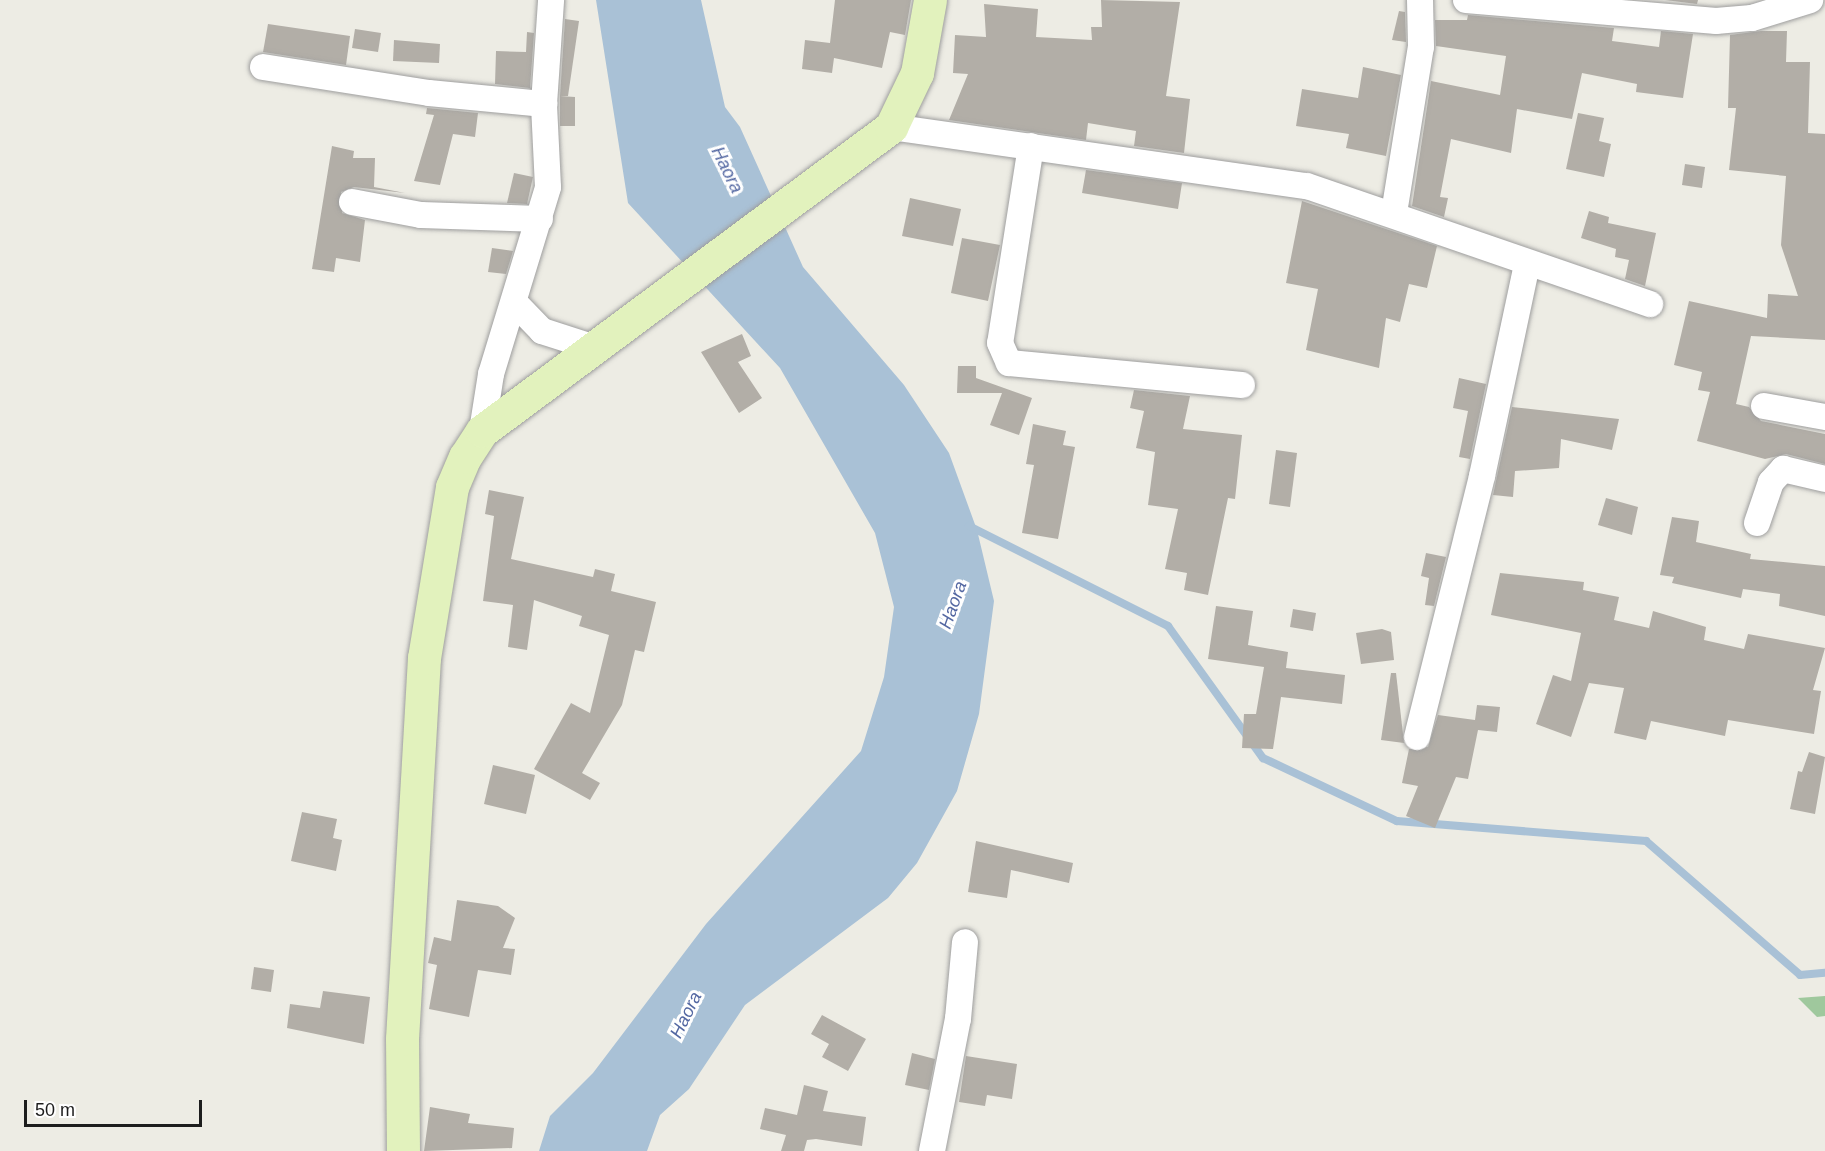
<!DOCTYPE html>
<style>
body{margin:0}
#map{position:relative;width:1825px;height:1151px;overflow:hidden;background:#edece4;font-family:Arial,sans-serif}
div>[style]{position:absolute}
.forest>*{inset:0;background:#9fc89d}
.water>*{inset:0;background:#a9c1d6}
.stream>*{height:8px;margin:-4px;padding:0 4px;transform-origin:4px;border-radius:4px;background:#a9c1d6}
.building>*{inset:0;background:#b2aea7}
.roads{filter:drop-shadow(0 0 2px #9e9e9e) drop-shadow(0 0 2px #9e9e9e)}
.street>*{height:26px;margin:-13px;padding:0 13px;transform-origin:13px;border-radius:13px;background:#fff}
.secondary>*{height:33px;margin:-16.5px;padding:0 16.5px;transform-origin:16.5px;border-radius:16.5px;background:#e2f2bd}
span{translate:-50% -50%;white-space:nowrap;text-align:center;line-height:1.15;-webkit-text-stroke:6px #fff;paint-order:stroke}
.water-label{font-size:18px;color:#5468a2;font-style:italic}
.scale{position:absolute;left:24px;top:1100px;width:178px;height:27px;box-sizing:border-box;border:3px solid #1d1d1d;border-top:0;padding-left:8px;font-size:18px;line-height:21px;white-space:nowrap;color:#1d1d1d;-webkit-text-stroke:4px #fff;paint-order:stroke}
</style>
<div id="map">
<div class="forest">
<div style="clip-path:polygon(1825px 996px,1825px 1016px,1817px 1017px,1798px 998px)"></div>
</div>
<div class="water">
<div style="clip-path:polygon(596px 0,701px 0,725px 107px,740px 127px,803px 267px,904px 385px,949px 453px,977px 530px,994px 601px,979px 714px,957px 791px,917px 863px,888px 898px,745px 1005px,689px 1089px,660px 1115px,647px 1151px,539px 1151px,550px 1116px,593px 1073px,706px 924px,861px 751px,884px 677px,894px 607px,875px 533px,780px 368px,628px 203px)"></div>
</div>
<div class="stream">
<div style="left:969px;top:526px;width:223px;rotate:26.7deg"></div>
<div style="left:1168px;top:626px;width:163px;rotate:54.3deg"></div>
<div style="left:1263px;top:758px;width:148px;rotate:25.2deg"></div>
<div style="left:1397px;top:821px;width:250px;rotate:4.6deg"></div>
<div style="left:1646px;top:841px;width:204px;rotate:41deg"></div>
<div style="left:1800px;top:975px;width:25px;rotate:-5deg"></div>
</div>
<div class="building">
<div style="clip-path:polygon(835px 0,911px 0,905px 35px,890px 32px,882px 68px,834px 58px,832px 73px,802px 69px,805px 40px,830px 43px)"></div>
<div style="clip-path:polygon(1101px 0,1180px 2px,1166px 96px,1190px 99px,1184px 153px,1134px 146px,1136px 131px,1088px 123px,1086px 140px,949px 120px,968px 74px,953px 73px,955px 35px,986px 37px,984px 4px,1038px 9px,1036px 37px,1092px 40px,1091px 27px,1102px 27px)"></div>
<div style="clip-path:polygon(1665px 0,1698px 0,1697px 4px)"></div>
<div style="clip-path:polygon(1399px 11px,1405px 12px,1406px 42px,1392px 40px)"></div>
<div style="clip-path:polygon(1468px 15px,1614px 28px,1612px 41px,1659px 47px,1661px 31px,1693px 34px,1683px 98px,1636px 92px,1637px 84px,1582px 73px,1572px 119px,1517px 109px,1511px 153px,1451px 139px,1440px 197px,1448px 198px,1444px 217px,1412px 206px,1431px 81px,1500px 95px,1506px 56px,1436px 46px,1435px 20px,1467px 20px)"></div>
<div style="clip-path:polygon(565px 19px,579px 21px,568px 96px,560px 96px)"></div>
<div style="clip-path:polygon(268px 24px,350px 36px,346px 65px,263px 52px)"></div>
<div style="clip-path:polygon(355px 29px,381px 33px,378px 52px,352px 48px)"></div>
<div style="clip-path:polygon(1761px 31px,1787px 31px,1786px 62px,1810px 62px,1808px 133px,1825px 134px,1825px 340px,1751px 336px,1736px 404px,1749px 407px,1761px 421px,1825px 434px,1825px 464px,1786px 454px,1765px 459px,1697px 441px,1710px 392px,1698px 390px,1702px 372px,1674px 365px,1689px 301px,1767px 318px,1768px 294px,1798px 296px,1781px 245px,1786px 176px,1729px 170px,1736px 108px,1728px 108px,1730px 35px)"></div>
<div style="clip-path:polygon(527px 32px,534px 33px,530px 88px,495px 84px,496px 51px,526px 52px)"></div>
<div style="clip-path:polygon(394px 40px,440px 44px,439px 63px,393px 61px)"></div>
<div style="clip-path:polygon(1363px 67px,1401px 75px,1386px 156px,1346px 148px,1349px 134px,1296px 126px,1302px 89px,1358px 98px)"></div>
<div style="clip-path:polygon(560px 96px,575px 97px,575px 126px,560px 126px)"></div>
<div style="clip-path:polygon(427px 108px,478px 113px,475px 137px,453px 134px,440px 185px,414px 181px,434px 115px,426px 114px)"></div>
<div style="clip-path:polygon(1578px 113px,1604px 118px,1599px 141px,1611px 144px,1604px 177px,1566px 169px)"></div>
<div style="clip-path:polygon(332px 146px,354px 151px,353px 158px,375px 158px,374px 187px,405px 193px,354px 187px,341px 192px,342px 213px,365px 220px,360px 262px,336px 258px,334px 272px,312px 269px)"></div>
<div style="clip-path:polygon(1685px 164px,1705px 167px,1702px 188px,1682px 185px)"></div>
<div style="clip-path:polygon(1086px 170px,1182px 183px,1178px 209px,1082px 193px)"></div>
<div style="clip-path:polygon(514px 173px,533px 177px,527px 204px,507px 203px)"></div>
<div style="clip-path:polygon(910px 198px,961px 209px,953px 246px,902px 236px)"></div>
<div style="clip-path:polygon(1302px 201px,1437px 246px,1427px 288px,1409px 284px,1400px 322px,1386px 318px,1379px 368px,1306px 350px,1318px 289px,1286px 283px)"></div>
<div style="clip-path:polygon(1589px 211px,1609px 217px,1608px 223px,1656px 233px,1645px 286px,1625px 279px,1629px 260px,1615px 257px,1616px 249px,1581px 238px)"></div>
<div style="clip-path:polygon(962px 238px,1000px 245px,988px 301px,951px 293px)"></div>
<div style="clip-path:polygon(492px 248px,513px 251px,506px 274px,488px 272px)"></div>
<div style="clip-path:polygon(742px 334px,751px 356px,738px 362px,762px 398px,739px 413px,701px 352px)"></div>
<div style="clip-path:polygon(958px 366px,976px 366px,976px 378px,1032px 398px,1019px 435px,990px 425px,1002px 393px,957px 393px)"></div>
<div style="clip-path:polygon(1459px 378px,1486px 384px,1470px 459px,1459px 457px,1468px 411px,1453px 408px)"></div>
<div style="clip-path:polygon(1134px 390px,1190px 396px,1183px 429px,1242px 435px,1235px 499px,1228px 498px,1208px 595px,1184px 590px,1187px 573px,1165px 569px,1178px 509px,1148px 505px,1155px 452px,1136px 448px,1144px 411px,1130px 408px)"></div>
<div style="clip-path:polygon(1512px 407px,1619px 419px,1612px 450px,1561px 439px,1559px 468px,1515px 471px,1513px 497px,1493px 495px)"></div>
<div style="clip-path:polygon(1033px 424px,1066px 431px,1063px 445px,1075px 447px,1058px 539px,1022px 533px,1034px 465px,1026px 464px)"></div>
<div style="clip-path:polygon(1276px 450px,1297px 453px,1290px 507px,1269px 504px)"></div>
<div style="clip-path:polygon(489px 490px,524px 497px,511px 559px,593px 577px,595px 569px,615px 574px,611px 591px,656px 602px,644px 652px,635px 650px,622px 705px,582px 773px,600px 783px,590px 800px,534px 769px,571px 703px,590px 713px,609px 635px,579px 626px,582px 616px,534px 600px,527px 650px,508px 647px,513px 605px,483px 601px,494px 516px,485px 514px)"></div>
<div style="clip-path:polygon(1606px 498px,1638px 507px,1632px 535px,1598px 525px)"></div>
<div style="clip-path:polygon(1672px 517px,1699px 521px,1696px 542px,1751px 554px,1750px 559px,1825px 566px,1825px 616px,1779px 606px,1780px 594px,1743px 589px,1741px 598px,1672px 583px,1674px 577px,1660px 575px)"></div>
<div style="clip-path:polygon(1426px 553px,1446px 557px,1434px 606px,1425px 605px,1429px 578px,1421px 576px)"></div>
<div style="clip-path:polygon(1500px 573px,1584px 582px,1583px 590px,1619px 597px,1614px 620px,1649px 628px,1653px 611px,1706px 627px,1704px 640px,1744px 649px,1748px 634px,1825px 648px,1813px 690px,1821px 691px,1814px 734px,1728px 720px,1725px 736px,1651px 721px,1646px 740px,1614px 733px,1624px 688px,1589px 683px,1571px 737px,1536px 724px,1553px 675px,1571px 681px,1581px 633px,1491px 615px)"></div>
<div style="clip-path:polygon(1216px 606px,1253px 611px,1248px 645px,1288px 652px,1286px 668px,1345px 675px,1342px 704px,1281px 697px,1273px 749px,1242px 748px,1244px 714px,1256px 714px,1264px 667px,1208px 659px)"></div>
<div style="clip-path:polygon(1293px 609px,1316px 613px,1313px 631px,1290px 627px)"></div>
<div style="clip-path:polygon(1382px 629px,1391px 632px,1394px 660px,1361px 664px,1356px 633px)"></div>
<div style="clip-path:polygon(1391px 673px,1396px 673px,1404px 743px,1381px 740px)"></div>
<div style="clip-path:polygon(1477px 705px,1500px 707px,1497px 732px,1478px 730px,1468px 779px,1456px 777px,1435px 828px,1406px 816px,1418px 786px,1402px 783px,1409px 749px,1428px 747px,1438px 715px,1475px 720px)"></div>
<div style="clip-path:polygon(1809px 752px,1825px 757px,1815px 814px,1790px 809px,1798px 771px,1802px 772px)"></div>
<div style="clip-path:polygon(493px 765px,535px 775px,526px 814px,484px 804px)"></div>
<div style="clip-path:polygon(302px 812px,337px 819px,333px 838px,342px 840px,336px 871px,291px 861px)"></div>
<div style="clip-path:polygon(976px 841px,1073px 863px,1069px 883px,1011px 870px,1007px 898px,968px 892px)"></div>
<div style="clip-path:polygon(457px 900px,498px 906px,515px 918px,503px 948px,515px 949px,511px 975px,478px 970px,469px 1017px,429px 1009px,437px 965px,428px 963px,434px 937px,451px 941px)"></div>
<div style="clip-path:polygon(254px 967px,274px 970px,271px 992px,251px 989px)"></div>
<div style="clip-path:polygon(323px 991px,370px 997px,364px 1044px,287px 1028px,290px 1004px,320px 1008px)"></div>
<div style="clip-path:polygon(822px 1015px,866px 1039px,848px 1071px,822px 1057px,829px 1044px,811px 1034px)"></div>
<div style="clip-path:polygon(912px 1053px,935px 1059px,929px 1090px,905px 1085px)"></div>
<div style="clip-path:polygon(966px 1056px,1017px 1064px,1012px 1099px,987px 1095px,985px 1106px,959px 1102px)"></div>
<div style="clip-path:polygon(804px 1085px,828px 1091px,823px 1111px,866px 1117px,862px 1146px,816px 1139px,807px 1140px,804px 1151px,781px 1151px,786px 1135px,760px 1129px,765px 1108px,797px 1115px)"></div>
<div style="clip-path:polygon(430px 1107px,470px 1114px,468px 1123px,514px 1128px,512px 1148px,424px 1151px)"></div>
</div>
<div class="roads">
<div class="street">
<div style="left:1466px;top:0;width:251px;rotate:4.8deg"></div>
<div style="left:1716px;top:21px;width:36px;rotate:-5deg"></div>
<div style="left:1752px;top:18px;width:61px;rotate:-17.2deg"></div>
<div style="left:263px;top:67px;width:168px;rotate:8.9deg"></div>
<div style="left:429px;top:93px;width:116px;rotate:5.5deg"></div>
<div style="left:891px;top:127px;width:420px;rotate:8.1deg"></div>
<div style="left:1307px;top:186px;width:363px;rotate:19deg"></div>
<div style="left:1031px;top:146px;width:199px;rotate:98.9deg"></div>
<div style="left:1000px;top:343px;width:22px;rotate:66deg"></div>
<div style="left:1009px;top:363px;width:234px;rotate:5.4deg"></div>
<div style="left:352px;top:202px;width:70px;rotate:10.7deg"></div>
<div style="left:421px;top:215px;width:119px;rotate:1.9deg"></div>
<div style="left:1394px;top:213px;width:168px;rotate:-80.8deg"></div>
<div style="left:1421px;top:47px;width:47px;rotate:-91.2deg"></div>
<div style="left:515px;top:303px;width:39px;rotate:46deg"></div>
<div style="left:542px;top:331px;width:56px;rotate:17.8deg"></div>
<div style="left:1764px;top:406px;width:62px;rotate:10.2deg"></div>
<div style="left:482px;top:431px;width:58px;rotate:-81deg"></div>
<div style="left:491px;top:374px;width:195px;rotate:-73deg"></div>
<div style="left:548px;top:187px;width:83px;rotate:-92.8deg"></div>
<div style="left:544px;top:104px;width:104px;rotate:-86.1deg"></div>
<div style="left:1757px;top:523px;width:43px;rotate:-71.1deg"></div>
<div style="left:1771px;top:482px;width:18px;rotate:-47deg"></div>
<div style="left:1783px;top:469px;width:43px;rotate:13.4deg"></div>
<div style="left:1417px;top:737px;width:269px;rotate:-76deg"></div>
<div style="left:1482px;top:476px;width:216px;rotate:-78deg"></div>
<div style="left:932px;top:1151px;width:135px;rotate:-78.9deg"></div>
<div style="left:958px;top:1019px;width:77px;rotate:-84.8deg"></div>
</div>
<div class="secondary">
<div style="left:403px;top:1151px;width:112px;rotate:-90.5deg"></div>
<div style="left:402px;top:1039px;width:382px;rotate:-86.7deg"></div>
<div style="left:424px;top:658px;width:173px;rotate:-80.7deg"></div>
<div style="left:452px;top:487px;width:33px;rotate:-67deg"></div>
<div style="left:465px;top:457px;width:31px;rotate:-57deg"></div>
<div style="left:482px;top:431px;width:510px;rotate:-36.62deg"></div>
<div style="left:891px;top:127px;width:60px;rotate:-64.3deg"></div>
<div style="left:917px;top:73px;width:74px;rotate:-79.9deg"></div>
</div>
</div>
<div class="water-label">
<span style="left:727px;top:170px;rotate:64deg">Haora</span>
<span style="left:953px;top:605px;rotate:-70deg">Haora</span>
<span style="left:686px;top:1015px;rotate:-64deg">Haora</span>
</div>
<div class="scale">50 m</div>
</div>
